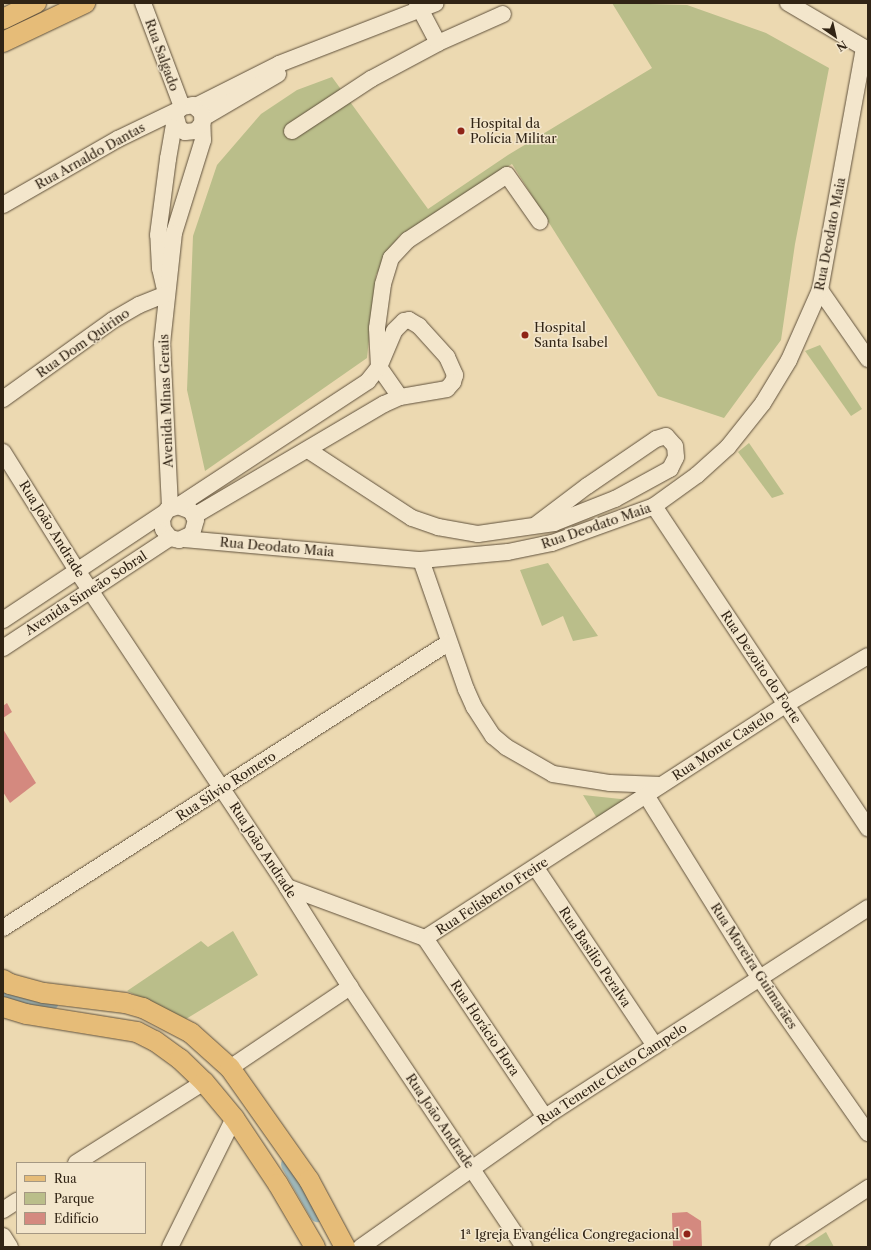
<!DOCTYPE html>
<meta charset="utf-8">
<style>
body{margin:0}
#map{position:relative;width:871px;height:1250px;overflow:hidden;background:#ecd9b1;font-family:"Libre Caslon Text",serif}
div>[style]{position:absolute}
.green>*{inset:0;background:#babe8a}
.canal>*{height:15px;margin:-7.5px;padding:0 7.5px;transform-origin:7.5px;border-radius:7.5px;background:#9fb7b8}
.building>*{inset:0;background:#d4897f}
.roads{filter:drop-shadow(0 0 1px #60513c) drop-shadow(0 0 1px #60513c)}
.minor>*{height:16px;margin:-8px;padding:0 8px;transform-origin:8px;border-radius:8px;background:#f3e6cc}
.major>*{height:20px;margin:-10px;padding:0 10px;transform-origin:10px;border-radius:10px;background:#e6bc78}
.dots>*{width:11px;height:11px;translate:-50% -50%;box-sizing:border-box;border:2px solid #f3e6cc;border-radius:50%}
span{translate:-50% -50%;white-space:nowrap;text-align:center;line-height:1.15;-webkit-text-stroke:3px #f3e6cc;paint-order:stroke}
.street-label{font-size:13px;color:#312415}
.poi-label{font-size:13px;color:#312415}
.left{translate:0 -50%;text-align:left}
.right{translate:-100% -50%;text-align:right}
.frame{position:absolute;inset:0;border:4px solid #312415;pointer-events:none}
.legend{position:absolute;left:16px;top:1162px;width:130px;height:72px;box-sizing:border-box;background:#f3e6cc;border:1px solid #a59883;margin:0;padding:5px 7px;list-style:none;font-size:12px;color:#312415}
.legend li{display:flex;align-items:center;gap:8px;height:20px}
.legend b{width:20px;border:1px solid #a59883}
.north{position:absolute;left:815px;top:16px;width:40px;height:40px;-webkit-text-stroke:3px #f3e6cc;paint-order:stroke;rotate:146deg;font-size:11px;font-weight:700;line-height:16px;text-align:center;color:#312415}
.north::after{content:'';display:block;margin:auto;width:14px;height:18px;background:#312415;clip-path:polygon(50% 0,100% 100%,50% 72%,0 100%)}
</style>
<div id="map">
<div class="green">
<div style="clip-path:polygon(612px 3px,687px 5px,766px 33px,829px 68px,795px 244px,781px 340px,724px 418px,658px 396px,512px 164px,399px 236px,376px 275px,367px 358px,205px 471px,187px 390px,193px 236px,217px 165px,261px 114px,297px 90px,332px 77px,428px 209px,508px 155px,652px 68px)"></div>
<div style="clip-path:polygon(820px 345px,862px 409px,851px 416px,805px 351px)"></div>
<div style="clip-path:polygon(749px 443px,784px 494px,772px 498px,738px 452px)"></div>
<div style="clip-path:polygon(548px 563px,598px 636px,573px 641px,563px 616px,542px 626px,520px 570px)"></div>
<div style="clip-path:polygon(583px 795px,630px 800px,598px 820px)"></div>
<div style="clip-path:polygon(233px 931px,258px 975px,186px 1019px,127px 991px,201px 941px,208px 947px)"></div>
<div style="clip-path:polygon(826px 1232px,834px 1247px,803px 1247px)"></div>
</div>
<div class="canal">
<div style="left:3px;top:992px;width:22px;rotate:18deg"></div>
<div style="left:24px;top:999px;width:27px;rotate:6deg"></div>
<div style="left:288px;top:1164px;width:58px;rotate:59.9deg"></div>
</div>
<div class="building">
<div style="clip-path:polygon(7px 703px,12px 712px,3px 718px,3px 706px)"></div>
<div style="clip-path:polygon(3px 729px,36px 783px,10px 803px,3px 792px)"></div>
<div style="clip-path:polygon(687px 1212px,701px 1221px,702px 1247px,673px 1247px,672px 1213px)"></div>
</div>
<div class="roads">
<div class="minor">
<div style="left:143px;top:3px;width:111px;rotate:69.4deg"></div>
<div style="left:788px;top:3px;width:93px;rotate:30.4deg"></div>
<div style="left:438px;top:43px;width:71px;rotate:-24deg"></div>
<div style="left:196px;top:106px;width:93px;rotate:-26.8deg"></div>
<div style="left:279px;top:64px;width:168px;rotate:-21.2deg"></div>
<div style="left:176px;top:117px;width:11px;rotate:75deg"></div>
<div style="left:179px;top:128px;width:7px;rotate:34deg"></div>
<div style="left:185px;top:132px;width:11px;rotate:-5deg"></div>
<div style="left:196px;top:131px;width:11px;rotate:-52deg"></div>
<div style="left:203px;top:118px;width:87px;rotate:-30.4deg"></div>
<div style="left:292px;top:131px;width:95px;rotate:-33.4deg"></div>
<div style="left:371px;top:79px;width:76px;rotate:-28.2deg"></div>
<div style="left:438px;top:43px;width:45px;rotate:-117.7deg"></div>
<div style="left:3px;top:205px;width:133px;rotate:-29.9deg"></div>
<div style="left:118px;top:139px;width:67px;rotate:-25.8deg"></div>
<div style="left:820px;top:290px;width:84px;rotate:55.2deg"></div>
<div style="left:166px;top:294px;width:27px;rotate:-103deg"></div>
<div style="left:160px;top:268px;width:33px;rotate:-93deg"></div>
<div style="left:158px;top:235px;width:77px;rotate:-82.5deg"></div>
<div style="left:168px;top:159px;width:47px;rotate:-80.1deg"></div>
<div style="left:176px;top:113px;width:8px;rotate:-45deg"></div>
<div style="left:182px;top:107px;width:11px;rotate:-10deg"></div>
<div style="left:193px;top:105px;width:12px;rotate:42deg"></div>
<div style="left:202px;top:113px;width:27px;rotate:88deg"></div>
<div style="left:203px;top:140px;width:97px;rotate:107.3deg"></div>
<div style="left:174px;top:233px;width:111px;rotate:96.2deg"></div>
<div style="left:162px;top:343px;width:165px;rotate:87.2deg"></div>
<div style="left:400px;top:397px;width:37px;rotate:-125deg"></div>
<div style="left:379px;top:367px;width:39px;rotate:-93deg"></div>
<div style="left:377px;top:328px;width:44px;rotate:-82.2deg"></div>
<div style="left:383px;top:284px;width:27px;rotate:-73deg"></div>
<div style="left:391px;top:258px;width:25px;rotate:-47deg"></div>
<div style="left:408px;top:240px;width:118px;rotate:-33.3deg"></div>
<div style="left:507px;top:175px;width:57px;rotate:54.9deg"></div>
<div style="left:3px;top:399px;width:135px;rotate:-35.7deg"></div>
<div style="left:113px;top:320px;width:30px;rotate:-30deg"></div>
<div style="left:139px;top:305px;width:29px;rotate:-22deg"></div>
<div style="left:308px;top:450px;width:124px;rotate:33.2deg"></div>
<div style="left:412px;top:518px;width:28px;rotate:19deg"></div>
<div style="left:438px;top:527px;width:41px;rotate:9.9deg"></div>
<div style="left:478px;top:534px;width:77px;rotate:-8.2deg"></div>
<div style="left:554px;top:523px;width:66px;rotate:-21.5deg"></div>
<div style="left:615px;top:499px;width:63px;rotate:-28.6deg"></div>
<div style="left:670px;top:469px;width:13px;rotate:-63deg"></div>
<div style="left:676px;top:457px;width:11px;rotate:-95deg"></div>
<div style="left:675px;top:446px;width:13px;rotate:-132deg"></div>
<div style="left:666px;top:436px;width:10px;rotate:163deg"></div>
<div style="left:656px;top:439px;width:83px;rotate:145.7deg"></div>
<div style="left:587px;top:486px;width:63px;rotate:142.8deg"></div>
<div style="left:3px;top:452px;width:142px;rotate:58deg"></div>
<div style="left:78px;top:572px;width:378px;rotate:56.4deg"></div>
<div style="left:287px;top:887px;width:118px;rotate:57.8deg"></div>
<div style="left:350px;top:987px;width:313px;rotate:56.2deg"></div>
<div style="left:178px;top:506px;width:14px;rotate:21deg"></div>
<div style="left:191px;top:511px;width:10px;rotate:61deg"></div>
<div style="left:196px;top:520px;width:15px;rotate:106deg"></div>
<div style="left:192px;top:534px;width:14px;rotate:155deg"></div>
<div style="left:179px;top:540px;width:9px;rotate:-167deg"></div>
<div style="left:170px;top:538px;width:11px;rotate:-128deg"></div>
<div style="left:163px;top:529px;width:10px;rotate:-96deg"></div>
<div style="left:162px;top:519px;width:10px;rotate:-61deg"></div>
<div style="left:167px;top:510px;width:12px;rotate:-20deg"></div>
<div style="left:178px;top:506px;width:227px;rotate:-33.3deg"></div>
<div style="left:368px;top:381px;width:18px;rotate:-52deg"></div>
<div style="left:379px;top:367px;width:39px;rotate:-67deg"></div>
<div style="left:394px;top:331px;width:14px;rotate:-45deg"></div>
<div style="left:404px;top:321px;width:5px;rotate:-11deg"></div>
<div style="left:409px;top:320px;width:12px;rotate:31deg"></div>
<div style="left:419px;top:326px;width:42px;rotate:47.9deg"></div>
<div style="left:447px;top:357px;width:20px;rotate:66deg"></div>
<div style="left:455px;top:375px;width:7px;rotate:106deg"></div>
<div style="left:453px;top:382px;width:9px;rotate:131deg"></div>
<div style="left:447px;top:389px;width:48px;rotate:170.3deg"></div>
<div style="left:400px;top:397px;width:17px;rotate:156deg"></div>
<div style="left:384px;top:404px;width:221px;rotate:149.5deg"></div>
<div style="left:654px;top:506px;width:387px;rotate:56.4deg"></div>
<div style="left:184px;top:539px;width:238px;rotate:5.1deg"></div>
<div style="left:421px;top:560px;width:87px;rotate:-5.3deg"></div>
<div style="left:508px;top:552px;width:45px;rotate:-11.6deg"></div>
<div style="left:552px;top:543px;width:109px;rotate:-19.9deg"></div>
<div style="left:654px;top:506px;width:53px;rotate:-35.8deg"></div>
<div style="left:697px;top:475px;width:42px;rotate:-42.1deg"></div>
<div style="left:728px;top:447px;width:56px;rotate:-51.5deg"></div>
<div style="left:763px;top:403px;width:50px;rotate:-58.8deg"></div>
<div style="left:789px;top:360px;width:77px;rotate:-66.1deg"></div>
<div style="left:820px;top:290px;width:246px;rotate:-79.7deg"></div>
<div style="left:421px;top:560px;width:137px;rotate:70.8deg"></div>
<div style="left:466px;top:689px;width:20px;rotate:66deg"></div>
<div style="left:474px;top:707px;width:35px;rotate:57deg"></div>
<div style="left:493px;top:736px;width:17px;rotate:40deg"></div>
<div style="left:506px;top:747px;width:54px;rotate:29.9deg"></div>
<div style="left:553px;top:774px;width:58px;rotate:9deg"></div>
<div style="left:610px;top:783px;width:51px;rotate:2.2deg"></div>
<div style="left:3px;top:620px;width:193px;rotate:-33.6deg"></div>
<div style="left:3px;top:648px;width:200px;rotate:-33.4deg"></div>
<div style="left:646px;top:795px;width:216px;rotate:58.2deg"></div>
<div style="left:760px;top:979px;width:188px;rotate:55deg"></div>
<div style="left:536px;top:868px;width:214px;rotate:56.2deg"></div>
<div style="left:287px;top:887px;width:147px;rotate:20.3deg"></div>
<div style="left:3px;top:928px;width:528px;rotate:-32.64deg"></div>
<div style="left:425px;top:938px;width:429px;rotate:-32.9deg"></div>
<div style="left:785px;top:705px;width:96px;rotate:-30.6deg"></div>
<div style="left:425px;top:938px;width:216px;rotate:56.2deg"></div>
<div style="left:230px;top:1068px;width:145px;rotate:-34deg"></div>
<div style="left:76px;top:1163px;width:151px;rotate:-32.3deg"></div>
<div style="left:3px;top:1210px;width:17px;rotate:-33deg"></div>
<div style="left:3px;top:1236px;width:13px;rotate:58deg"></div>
<div style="left:170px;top:1247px;width:144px;rotate:-63.6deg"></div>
<div style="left:361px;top:1247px;width:225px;rotate:-35.2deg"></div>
<div style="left:545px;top:1117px;width:385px;rotate:-32.9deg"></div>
<div style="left:778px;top:1247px;width:108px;rotate:-33.2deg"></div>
</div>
<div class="major">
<div style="left:3px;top:19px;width:37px;rotate:-26deg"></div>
<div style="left:3px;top:42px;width:91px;rotate:-25.4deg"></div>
<div style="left:3px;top:980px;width:8px;rotate:30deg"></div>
<div style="left:10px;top:984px;width:35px;rotate:15deg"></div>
<div style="left:44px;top:993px;width:82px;rotate:7deg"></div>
<div style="left:125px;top:1003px;width:19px;rotate:16deg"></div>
<div style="left:143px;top:1008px;width:54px;rotate:27.5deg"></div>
<div style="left:191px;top:1033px;width:52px;rotate:41.9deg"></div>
<div style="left:230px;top:1068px;width:137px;rotate:54.8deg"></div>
<div style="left:309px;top:1180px;width:76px;rotate:61.8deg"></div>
<div style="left:3px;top:1007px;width:24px;rotate:17deg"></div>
<div style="left:26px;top:1014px;width:112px;rotate:9.2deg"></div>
<div style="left:137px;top:1032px;width:20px;rotate:27deg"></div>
<div style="left:155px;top:1041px;width:31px;rotate:36deg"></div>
<div style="left:180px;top:1059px;width:33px;rotate:44deg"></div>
<div style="left:204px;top:1082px;width:47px;rotate:50.2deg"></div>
<div style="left:234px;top:1118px;width:79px;rotate:56.3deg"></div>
<div style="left:278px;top:1184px;width:73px;rotate:59.6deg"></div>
</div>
</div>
<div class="dots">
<div style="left:461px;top:131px;background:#8f2418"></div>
<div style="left:525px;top:335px;background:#8f2418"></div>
<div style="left:687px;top:1234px;background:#8f2418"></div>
</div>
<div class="street-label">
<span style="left:162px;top:55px;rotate:70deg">Rua Salgado</span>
<span style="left:90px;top:156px;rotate:-29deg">Rua Arnaldo Dantas</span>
<span style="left:830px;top:234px;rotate:-79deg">Rua Deodato Maia</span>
<span style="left:83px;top:343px;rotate:-35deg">Rua Dom Quirino</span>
<span style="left:166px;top:401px;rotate:-92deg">Avenida Minas Gerais</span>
<span style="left:596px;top:526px;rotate:-19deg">Rua Deodato Maia</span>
<span style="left:52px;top:529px;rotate:58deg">Rua João Andrade</span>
<span style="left:277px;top:547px;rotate:5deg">Rua Deodato Maia</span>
<span style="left:86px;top:593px;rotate:-33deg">Avenida Simeão Sobral</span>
<span style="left:761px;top:667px;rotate:56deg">Rua Dezoito do Forte</span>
<span style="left:723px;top:745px;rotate:-33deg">Rua Monte Castelo</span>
<span style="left:226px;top:786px;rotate:-33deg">Rua Sílvio Romero</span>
<span style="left:263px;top:850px;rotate:57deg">Rua João Andrade</span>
<span style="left:492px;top:896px;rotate:-33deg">Rua Felisberto Freire</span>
<span style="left:595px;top:957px;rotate:56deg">Rua Basilio Peralva</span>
<span style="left:754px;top:966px;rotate:57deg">Rua Moreira Guimarães</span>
<span style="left:485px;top:1028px;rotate:56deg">Rua Horácio Hora</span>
<span style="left:612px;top:1074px;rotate:-33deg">Rua Tenente Cleto Campelo</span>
<span style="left:440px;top:1121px;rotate:56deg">Rua João Andrade</span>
</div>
<div class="poi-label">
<span class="left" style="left:470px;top:131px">Hospital da<br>Polícia Militar</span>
<span class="left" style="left:534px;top:335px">Hospital<br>Santa Isabel</span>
<span class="right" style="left:679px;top:1234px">1ª Igreja Evangélica Congregacional</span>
</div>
<div class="frame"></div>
<ul class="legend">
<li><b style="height:5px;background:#e6bc78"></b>Rua</li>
<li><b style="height:11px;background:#babe8a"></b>Parque</li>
<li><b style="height:11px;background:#d4897f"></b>Edifício</li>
</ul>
<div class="north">N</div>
</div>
